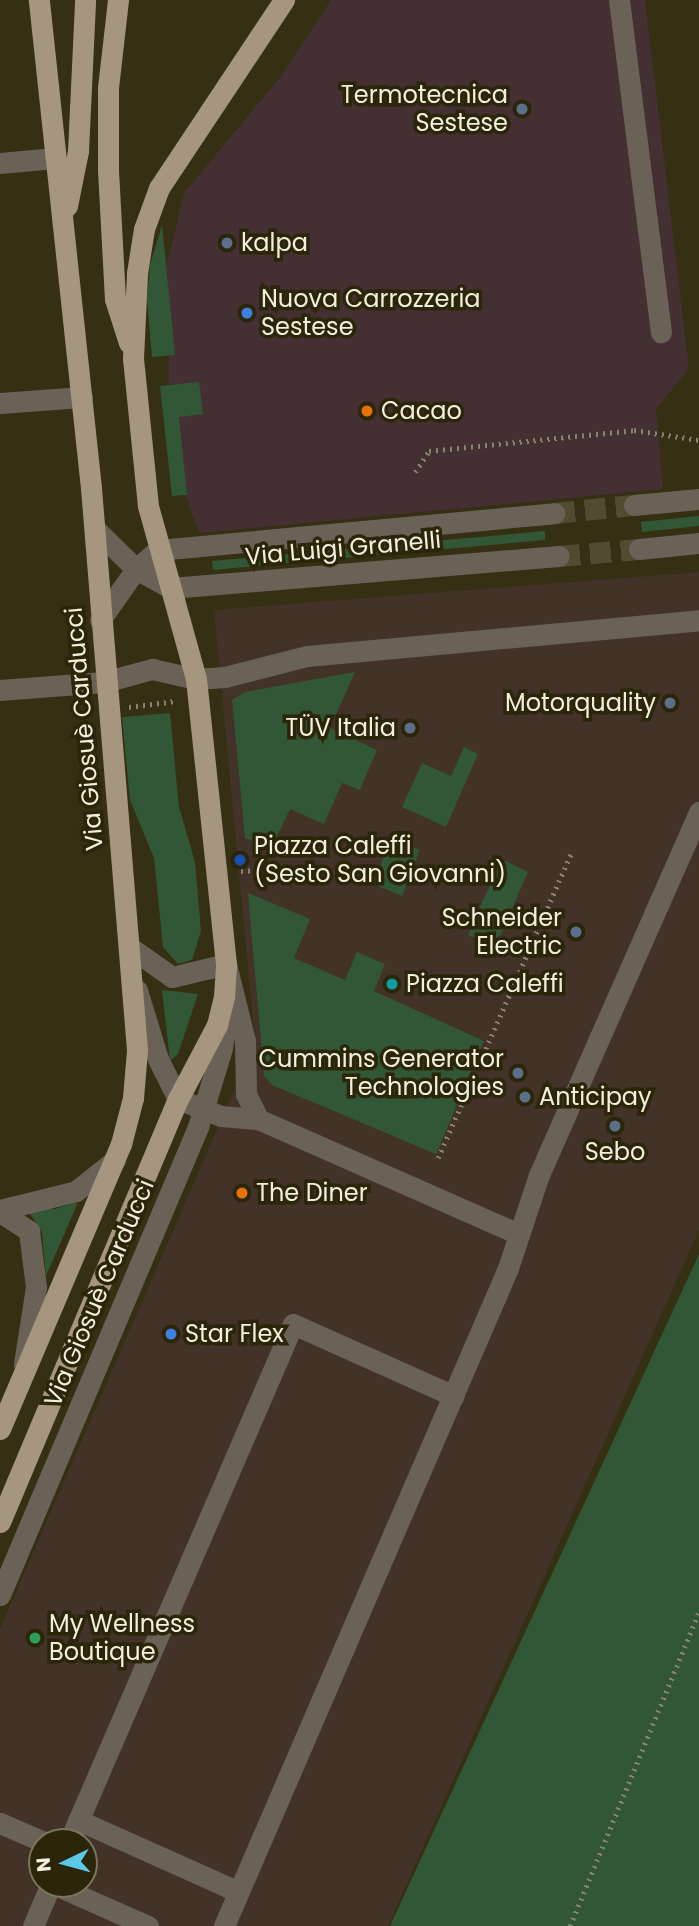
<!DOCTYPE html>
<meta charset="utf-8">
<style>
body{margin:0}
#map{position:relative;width:699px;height:1926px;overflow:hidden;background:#352f13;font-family:Poppins,sans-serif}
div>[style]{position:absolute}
.commercial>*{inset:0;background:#443033}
.industrial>*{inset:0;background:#423227}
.green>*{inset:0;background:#325736}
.minor-tunnel>*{height:21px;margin-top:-10.5px;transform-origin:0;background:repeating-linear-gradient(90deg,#514c31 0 21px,transparent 0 31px)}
.path>*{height:4.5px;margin-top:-2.25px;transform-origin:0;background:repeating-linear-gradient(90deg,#87836c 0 2px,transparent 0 7px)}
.minor>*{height:21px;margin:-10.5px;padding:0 10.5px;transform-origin:10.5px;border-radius:10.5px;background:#6b6257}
.major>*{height:21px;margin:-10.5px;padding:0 10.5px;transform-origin:10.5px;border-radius:10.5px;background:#a6957f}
.dots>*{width:19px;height:19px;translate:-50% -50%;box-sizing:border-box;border:4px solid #2b2509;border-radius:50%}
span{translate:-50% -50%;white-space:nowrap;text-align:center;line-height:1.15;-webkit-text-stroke:7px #2b2509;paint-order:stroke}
.poi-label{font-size:24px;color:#f2efde}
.right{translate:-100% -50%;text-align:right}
.left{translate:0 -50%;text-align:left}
.street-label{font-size:24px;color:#f2efde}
.north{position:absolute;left:28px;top:1828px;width:70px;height:70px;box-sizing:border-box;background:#2b2509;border:2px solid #7b765e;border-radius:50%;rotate:265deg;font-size:19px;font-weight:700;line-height:28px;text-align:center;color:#f2efde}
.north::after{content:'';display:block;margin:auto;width:24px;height:32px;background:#5bc8e7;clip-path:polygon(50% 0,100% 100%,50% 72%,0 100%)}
</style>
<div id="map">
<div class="commercial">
<div style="clip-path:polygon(331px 0,645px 0,689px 369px,656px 409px,663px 489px,199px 533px,170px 450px,167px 264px,184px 193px,282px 75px)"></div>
</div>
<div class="industrial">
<div style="clip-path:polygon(evenodd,699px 572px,699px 1230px,388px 1926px,0 1926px,0 1629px,255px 1042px,214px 610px,699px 572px,42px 1842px,84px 1842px,84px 1884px,42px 1884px,42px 1842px)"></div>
</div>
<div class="green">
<div style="clip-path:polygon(162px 225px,175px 355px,152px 357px,147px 299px,150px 265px)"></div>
<div style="clip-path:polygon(199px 382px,203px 414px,179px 417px,187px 495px,172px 496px,160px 386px)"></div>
<div style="clip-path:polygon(699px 516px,699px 526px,642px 532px,641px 522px)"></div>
<div style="clip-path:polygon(545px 531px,545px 540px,213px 570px,212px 561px)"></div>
<div style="clip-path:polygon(355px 672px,330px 728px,377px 750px,360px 790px,342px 783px,324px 824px,290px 809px,271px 849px,245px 838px,232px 700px,245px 692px)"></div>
<div style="clip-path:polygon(170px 713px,179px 807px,195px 862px,201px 931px,192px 960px,178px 964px,163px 947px,154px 858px,130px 800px,122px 717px)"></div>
<div style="clip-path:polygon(464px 747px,478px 754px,446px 827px,402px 807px,422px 763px,451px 776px)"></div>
<div style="clip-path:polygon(391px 839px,420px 850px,402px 896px,373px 884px)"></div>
<div style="clip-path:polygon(501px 859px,528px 872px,495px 947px,468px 935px)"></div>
<div style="clip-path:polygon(248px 893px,310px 919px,294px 958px,345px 980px,357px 952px,385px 964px,374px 991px,484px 1041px,436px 1154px,272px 1085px,264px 1076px)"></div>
<div style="clip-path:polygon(162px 990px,198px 994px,178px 1054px,170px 1061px)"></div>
<div style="clip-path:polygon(77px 1202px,76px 1207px,46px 1276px,42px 1232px,27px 1209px,55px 1209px)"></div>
<div style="clip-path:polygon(699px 1254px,699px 1926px,390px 1926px)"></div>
</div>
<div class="minor-tunnel">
<div style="left:554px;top:513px;width:80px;rotate:-5.7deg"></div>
<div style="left:559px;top:556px;width:80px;rotate:-5deg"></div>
</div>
<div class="path">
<div style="left:415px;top:472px;width:25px;rotate:-56deg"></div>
<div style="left:429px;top:451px;width:206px;rotate:-5.8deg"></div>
<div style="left:634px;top:430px;width:66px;rotate:8.7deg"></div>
<div style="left:129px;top:707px;width:47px;rotate:-7.3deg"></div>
<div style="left:241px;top:871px;width:18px;rotate:-3deg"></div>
<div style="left:438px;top:1158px;width:333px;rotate:-66.4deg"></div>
<div style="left:570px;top:1926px;width:339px;rotate:-67.7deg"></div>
</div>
<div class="minor">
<div style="left:619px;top:0;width:335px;rotate:82.8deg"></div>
<div style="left:0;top:163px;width:55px;rotate:-5.2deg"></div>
<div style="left:0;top:403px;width:82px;rotate:-4.2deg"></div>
<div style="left:634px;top:505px;width:65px;rotate:-5.3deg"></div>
<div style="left:95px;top:529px;width:57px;rotate:44.3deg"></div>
<div style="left:136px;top:569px;width:39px;rotate:29deg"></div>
<div style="left:170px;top:588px;width:390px;rotate:-4.7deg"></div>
<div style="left:639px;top:549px;width:60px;rotate:-5.7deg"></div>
<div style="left:100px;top:620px;width:62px;rotate:-54.8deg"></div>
<div style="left:136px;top:569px;width:29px;rotate:-41deg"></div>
<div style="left:158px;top:550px;width:398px;rotate:-5.3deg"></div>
<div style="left:0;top:690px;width:104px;rotate:-4.4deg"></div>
<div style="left:104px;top:682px;width:50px;rotate:-15.2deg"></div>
<div style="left:152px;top:669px;width:45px;rotate:12.8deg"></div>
<div style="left:196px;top:679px;width:29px;rotate:-4deg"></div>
<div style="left:225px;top:677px;width:85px;rotate:-14.4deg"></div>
<div style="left:307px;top:656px;width:394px;rotate:-5.2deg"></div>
<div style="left:131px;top:948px;width:50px;rotate:35.3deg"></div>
<div style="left:172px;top:977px;width:56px;rotate:-13.5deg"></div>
<div style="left:226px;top:964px;width:79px;rotate:76.1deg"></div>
<div style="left:245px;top:1041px;width:53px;rotate:88.9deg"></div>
<div style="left:246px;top:1094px;width:28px;rotate:64deg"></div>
<div style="left:137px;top:990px;width:72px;rotate:73.1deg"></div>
<div style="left:158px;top:1059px;width:45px;rotate:63.4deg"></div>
<div style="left:178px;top:1099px;width:46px;rotate:21.6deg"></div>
<div style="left:221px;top:1116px;width:37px;rotate:5deg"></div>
<div style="left:258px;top:1119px;width:285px;rotate:23.8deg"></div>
<div style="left:0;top:1210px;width:78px;rotate:-14deg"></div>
<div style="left:76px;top:1191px;width:50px;rotate:-38.5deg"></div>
<div style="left:0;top:1212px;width:35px;rotate:33deg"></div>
<div style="left:29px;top:1231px;width:56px;rotate:82.9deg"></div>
<div style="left:36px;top:1287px;width:78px;rotate:98.9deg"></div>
<div style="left:0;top:1595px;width:508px;rotate:-67.07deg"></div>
<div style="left:198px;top:1127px;width:83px;rotate:-73.1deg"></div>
<div style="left:222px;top:1048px;width:40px;rotate:-81.5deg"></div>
<div style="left:78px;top:1820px;width:176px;rotate:24.1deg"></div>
<div style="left:0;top:1823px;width:48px;rotate:23.4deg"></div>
<div style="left:69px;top:1842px;width:564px;rotate:-66.61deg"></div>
<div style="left:293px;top:1324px;width:176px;rotate:24.1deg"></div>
<div style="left:53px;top:1884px;width:104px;rotate:23.9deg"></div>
<div style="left:33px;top:1926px;width:46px;rotate:-66.8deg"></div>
<div style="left:224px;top:1926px;width:717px;rotate:-66.65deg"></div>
<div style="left:508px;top:1268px;width:98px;rotate:-71.6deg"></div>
<div style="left:539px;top:1175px;width:397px;rotate:-66.2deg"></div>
</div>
<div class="major">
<div style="left:118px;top:0;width:89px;rotate:96.5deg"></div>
<div style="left:108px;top:88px;width:82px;rotate:90deg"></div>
<div style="left:108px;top:170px;width:129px;rotate:86.9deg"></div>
<div style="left:115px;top:299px;width:46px;rotate:72.3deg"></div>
<div style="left:67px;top:206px;width:56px;rotate:-78.7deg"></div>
<div style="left:78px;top:151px;width:151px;rotate:-87.3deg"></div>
<div style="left:0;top:1429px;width:310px;rotate:-67deg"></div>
<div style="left:121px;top:1144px;width:48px;rotate:-75.4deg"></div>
<div style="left:133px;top:1098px;width:48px;rotate:-85.2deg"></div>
<div style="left:137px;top:1050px;width:564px;rotate:-94.68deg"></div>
<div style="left:91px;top:488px;width:491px;rotate:-96.1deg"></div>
<div style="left:0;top:1522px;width:459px;rotate:-67.2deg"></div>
<div style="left:178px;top:1099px;width:84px;rotate:-62.2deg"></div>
<div style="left:217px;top:1025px;width:30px;rotate:-76deg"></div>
<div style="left:224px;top:996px;width:32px;rotate:-86deg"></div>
<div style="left:226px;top:964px;width:287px;rotate:-96deg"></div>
<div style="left:196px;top:679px;width:180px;rotate:-105.5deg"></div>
<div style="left:148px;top:506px;width:148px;rotate:-95.8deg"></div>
<div style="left:133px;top:359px;width:86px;rotate:-87.3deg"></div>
<div style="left:137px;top:273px;width:45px;rotate:-81deg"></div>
<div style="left:144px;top:229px;width:44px;rotate:-69.9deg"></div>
<div style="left:159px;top:188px;width:226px;rotate:-56.4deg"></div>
</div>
<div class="dots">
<div style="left:522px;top:109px;background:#5c6f8a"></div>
<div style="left:227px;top:243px;background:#5c6f8a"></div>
<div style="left:247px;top:313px;background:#3f7fe0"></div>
<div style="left:367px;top:411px;background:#e8710a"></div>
<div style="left:670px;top:703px;background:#5c6f8a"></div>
<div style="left:410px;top:728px;background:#5c6f8a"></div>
<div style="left:240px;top:860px;background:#1a4fb4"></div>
<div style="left:576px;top:932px;background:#5c6f8a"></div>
<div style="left:392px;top:984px;background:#0f9aa8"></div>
<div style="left:518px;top:1073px;background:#5c6f8a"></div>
<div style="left:525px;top:1097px;background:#5c6f8a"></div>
<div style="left:615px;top:1126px;background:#5c6f8a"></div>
<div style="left:242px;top:1193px;background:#e8710a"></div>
<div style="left:171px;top:1334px;background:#3f7fe0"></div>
<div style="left:35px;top:1638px;background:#2e9e5b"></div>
</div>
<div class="poi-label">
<span class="right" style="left:508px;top:109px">Termotecnica<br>Sestese</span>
<span class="left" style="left:241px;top:243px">kalpa</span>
<span class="left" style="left:261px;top:313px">Nuova Carrozzeria<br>Sestese</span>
<span class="left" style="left:381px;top:411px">Cacao</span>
<span class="right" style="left:656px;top:703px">Motorquality</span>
<span class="right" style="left:396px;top:728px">TÜV Italia</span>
<span class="left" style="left:254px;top:860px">Piazza Caleffi<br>(Sesto San Giovanni)</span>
<span class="right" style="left:562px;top:932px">Schneider<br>Electric</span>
<span class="left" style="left:406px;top:984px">Piazza Caleffi</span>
<span class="right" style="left:504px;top:1073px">Cummins Generator<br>Technologies</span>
<span class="left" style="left:539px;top:1097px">Anticipay</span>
<span style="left:615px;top:1152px">Sebo</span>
<span class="left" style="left:256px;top:1193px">The Diner</span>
<span class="left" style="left:185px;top:1334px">Star Flex</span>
<span class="left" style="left:49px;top:1638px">My Wellness<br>Boutique</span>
</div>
<div class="street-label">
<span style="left:343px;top:548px;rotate:-5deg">Via Luigi Granelli</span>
<span style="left:84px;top:729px;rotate:-95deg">Via Giosuè Carducci</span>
<span style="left:99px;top:1293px;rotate:-67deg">Via Giosuè Carducci</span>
</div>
<div class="north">N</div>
</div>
